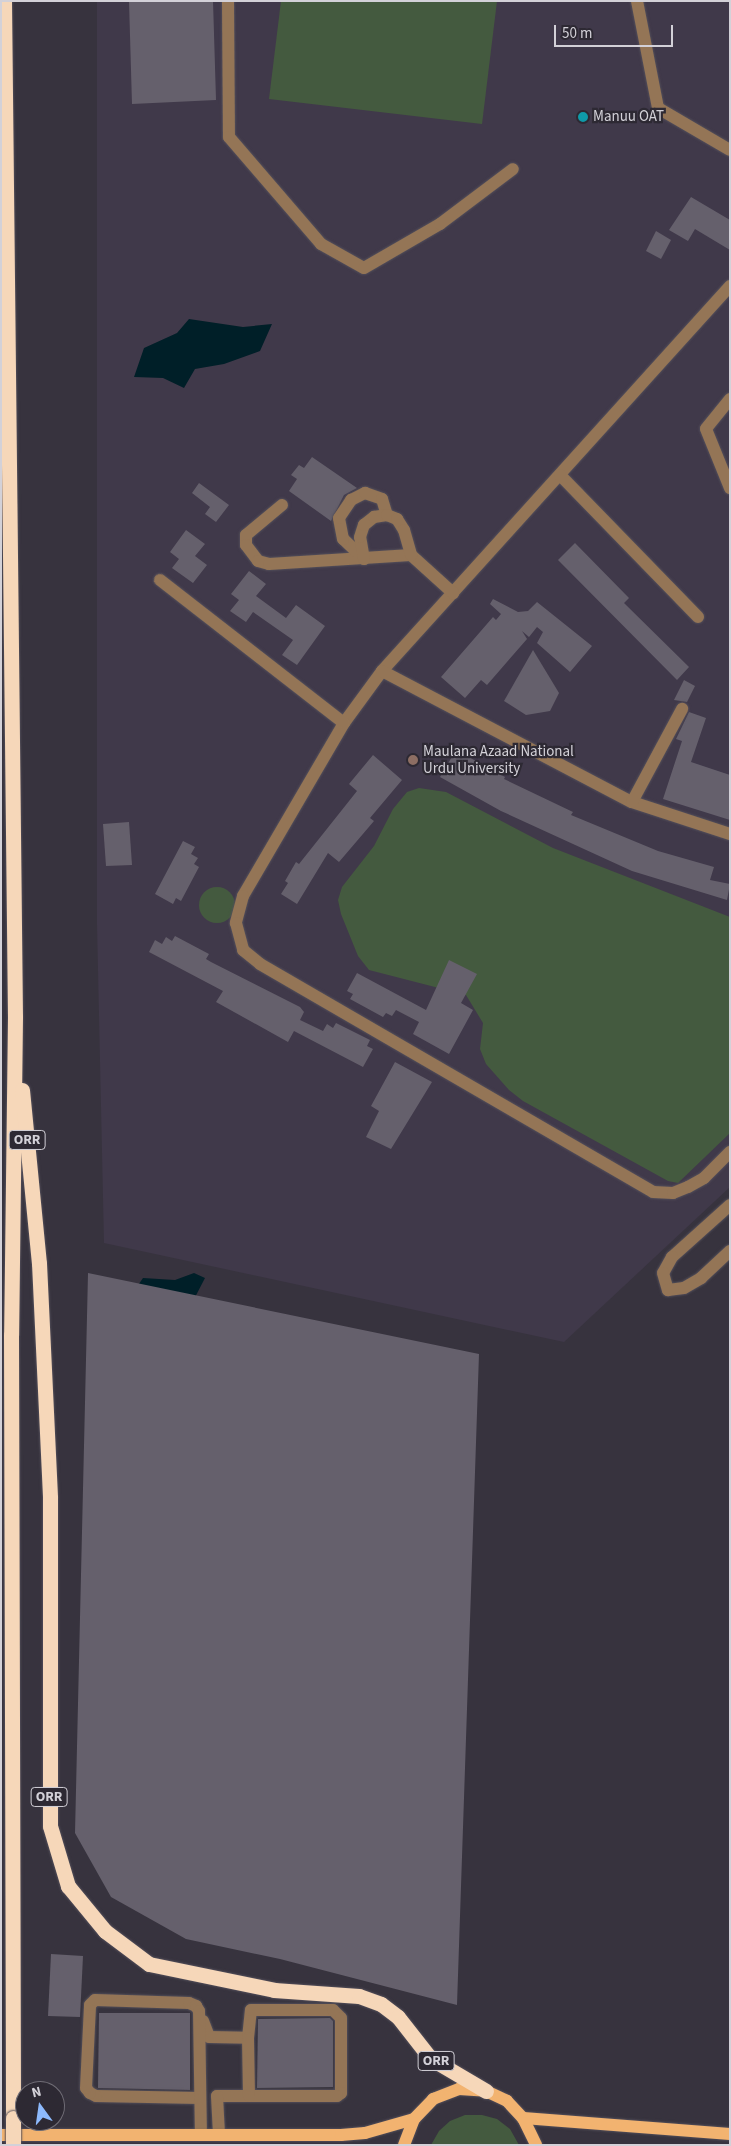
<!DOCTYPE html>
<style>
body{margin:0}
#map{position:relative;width:731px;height:2146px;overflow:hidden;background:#37333e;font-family:"Source Sans 3",sans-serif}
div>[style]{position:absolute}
.built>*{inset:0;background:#40394a}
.green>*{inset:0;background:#445a3f}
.round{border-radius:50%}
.water>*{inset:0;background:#001f28}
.building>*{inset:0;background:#65606c}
.roads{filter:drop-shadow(0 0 1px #534f5a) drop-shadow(0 0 1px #534f5a)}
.minor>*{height:12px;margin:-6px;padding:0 6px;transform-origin:6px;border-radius:6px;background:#947556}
.major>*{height:12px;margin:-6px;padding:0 6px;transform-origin:6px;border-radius:6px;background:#f2b370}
.highway>*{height:15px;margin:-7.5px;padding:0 7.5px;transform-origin:7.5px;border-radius:7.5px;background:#f6d7b9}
.bridges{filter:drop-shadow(0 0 1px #534f5a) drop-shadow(0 0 1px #534f5a)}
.highway-bridge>*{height:15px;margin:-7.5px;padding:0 7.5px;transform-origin:7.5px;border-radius:7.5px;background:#f6d7b9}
.dots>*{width:14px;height:14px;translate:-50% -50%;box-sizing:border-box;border:2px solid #2d2933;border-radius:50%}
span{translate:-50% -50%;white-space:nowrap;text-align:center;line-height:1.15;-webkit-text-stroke:4.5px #2d2933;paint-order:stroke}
.shield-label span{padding:1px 4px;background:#2d2933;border:1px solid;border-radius:4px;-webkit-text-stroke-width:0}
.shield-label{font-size:14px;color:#d3d1d8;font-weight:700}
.poi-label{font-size:15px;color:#d3d1d8}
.left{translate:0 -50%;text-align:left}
.frame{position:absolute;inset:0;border:2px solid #d3d1d8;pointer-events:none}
.north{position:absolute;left:15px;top:2081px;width:50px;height:50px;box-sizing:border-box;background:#2d2933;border:1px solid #6f6c75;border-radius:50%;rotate:346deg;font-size:14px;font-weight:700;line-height:20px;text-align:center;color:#d3d1d8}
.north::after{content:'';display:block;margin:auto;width:18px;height:22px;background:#8db9fc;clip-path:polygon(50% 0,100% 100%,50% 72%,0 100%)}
.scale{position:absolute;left:554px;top:25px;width:119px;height:22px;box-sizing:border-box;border:2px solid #d3d1d8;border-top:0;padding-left:6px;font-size:15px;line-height:18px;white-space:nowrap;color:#d3d1d8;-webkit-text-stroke:4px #2d2933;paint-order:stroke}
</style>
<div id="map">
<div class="built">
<div style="clip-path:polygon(97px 1px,730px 1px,730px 1187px,564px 1342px,104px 1243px,97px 924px)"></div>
</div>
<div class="green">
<div style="clip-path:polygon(281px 1px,497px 1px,482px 124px,269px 99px)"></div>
<div style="clip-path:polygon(419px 788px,446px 792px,553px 848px,730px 917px,730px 1133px,678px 1183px,668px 1181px,523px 1101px,509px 1090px,486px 1064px,480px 1049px,483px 1023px,466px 995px,369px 970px,358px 956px,341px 914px,338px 900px,342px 887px,374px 846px,393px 809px,407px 792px)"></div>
<div class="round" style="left:199px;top:887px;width:36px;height:36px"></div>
<div style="clip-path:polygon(465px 2115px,482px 2115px,497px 2119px,510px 2129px,519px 2145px,431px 2145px,439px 2131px,450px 2121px)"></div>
</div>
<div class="water">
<div style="clip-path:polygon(189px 319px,243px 327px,272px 324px,260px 351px,224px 364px,195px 369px,184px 388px,163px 378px,134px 377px,144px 348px,177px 333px)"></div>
<div style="clip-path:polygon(194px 1273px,205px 1278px,191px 1305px,132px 1294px,143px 1278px,175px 1280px)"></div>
</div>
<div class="building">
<div style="clip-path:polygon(129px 1px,213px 1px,216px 100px,132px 104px)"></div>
<div style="clip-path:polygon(691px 197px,730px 220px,730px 250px,695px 229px,688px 241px,669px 230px)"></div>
<div style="clip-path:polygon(656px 231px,671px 240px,661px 259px,646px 251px)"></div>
<div style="clip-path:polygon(312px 457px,357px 488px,344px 495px,331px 521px,289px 491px,297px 479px,291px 475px,299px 465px,304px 468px)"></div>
<div style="clip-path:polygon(199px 483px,229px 505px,216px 522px,205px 514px,210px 507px,192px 493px)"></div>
<div style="clip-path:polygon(186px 530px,205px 544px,195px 556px,207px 565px,193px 583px,172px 568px,179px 559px,170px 552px)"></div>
<div style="clip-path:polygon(575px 543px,629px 598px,624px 603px,689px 667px,677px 680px,558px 560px)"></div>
<div style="clip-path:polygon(249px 571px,266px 584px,256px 596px,286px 618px,296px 605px,325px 626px,297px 665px,282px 655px,293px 640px,253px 612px,246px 622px,230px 611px,239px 600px,231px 594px)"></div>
<div style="clip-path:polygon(493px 599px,518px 612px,528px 611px,537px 602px,592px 646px,570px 672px,537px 643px,543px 632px,537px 627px,529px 637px,522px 631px,527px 639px,487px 685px,481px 680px,465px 698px,441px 677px,493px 617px,496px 620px,501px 614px,490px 604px)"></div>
<div style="clip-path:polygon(533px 650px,559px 693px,550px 711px,526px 715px,504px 701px)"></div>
<div style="clip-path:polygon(684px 680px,695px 686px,687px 702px,674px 700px)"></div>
<div style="clip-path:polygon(689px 712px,706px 718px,691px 762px,730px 775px,730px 820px,663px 799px,682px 741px,676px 739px)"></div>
<div style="clip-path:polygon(456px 750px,505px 777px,504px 779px,573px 812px,571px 815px,658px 851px,714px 867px,710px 880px,730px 884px,727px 900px,632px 871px,501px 811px,440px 777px)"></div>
<div style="clip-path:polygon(373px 755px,402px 780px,370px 818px,374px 821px,339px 862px,328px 853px,297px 904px,281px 894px,288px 883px,285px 881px,296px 862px,299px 864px,357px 791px,349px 784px)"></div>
<div style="clip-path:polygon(129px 822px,132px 865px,106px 866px,103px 824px)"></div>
<div style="clip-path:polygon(183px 841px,195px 847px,191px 854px,198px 858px,194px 864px,199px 867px,181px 901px,176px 898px,173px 904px,155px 894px)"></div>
<div style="clip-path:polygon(175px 936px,209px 954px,206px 959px,211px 962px,300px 1007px,304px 1012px,300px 1020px,323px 1031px,327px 1024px,333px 1028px,336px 1023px,370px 1040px,367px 1046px,373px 1049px,363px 1067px,294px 1031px,288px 1042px,216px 1002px,223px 991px,149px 952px,155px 940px,162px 944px,166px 937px,172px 941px)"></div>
<div style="clip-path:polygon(449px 960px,477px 974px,461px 1003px,473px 1010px,449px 1054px,413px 1034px,419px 1022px,396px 1010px,392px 1016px,386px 1013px,383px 1017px,350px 999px,353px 994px,347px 991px,357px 973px,426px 1010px)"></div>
<div style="clip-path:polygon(395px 1062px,432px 1082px,391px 1149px,366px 1137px,379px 1111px,371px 1106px)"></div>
<div style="clip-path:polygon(88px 1273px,479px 1354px,457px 2005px,280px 1959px,186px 1939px,111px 1897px,75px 1833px)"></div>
<div style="clip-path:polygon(51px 1954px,83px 1956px,80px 2017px,48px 2016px)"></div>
<div style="clip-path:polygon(99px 2013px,190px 2013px,190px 2090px,98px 2088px)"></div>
<div style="clip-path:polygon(330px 2018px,333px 2021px,333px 2087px,257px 2088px,258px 2019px)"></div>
</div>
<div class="roads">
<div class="minor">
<div style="left:228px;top:1px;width:136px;rotate:89.6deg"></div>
<div style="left:229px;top:137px;width:141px;rotate:49.3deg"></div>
<div style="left:321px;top:244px;width:49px;rotate:29.2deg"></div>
<div style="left:364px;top:268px;width:88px;rotate:-30.1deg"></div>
<div style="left:440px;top:224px;width:91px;rotate:-37deg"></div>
<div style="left:637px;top:1px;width:109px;rotate:78.9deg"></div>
<div style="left:658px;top:108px;width:83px;rotate:30.3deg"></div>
<div style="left:730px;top:286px;width:519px;rotate:132.11deg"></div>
<div style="left:382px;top:671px;width:64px;rotate:126.2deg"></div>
<div style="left:344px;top:723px;width:200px;rotate:120.3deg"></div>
<div style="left:243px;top:896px;width:28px;rotate:105deg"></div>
<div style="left:236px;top:923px;width:28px;rotate:75deg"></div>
<div style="left:243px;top:950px;width:22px;rotate:39deg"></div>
<div style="left:260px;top:964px;width:454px;rotate:30.1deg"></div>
<div style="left:653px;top:1192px;width:20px;rotate:3deg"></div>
<div style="left:673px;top:1193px;width:16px;rotate:-22deg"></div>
<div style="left:688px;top:1187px;width:18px;rotate:-29deg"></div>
<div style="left:704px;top:1178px;width:37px;rotate:-45deg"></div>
<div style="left:730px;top:399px;width:38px;rotate:129deg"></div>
<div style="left:706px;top:429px;width:64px;rotate:67.9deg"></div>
<div style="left:560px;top:475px;width:198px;rotate:45.8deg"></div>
<div style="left:282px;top:505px;width:47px;rotate:140.2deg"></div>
<div style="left:246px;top:535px;width:10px;rotate:90deg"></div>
<div style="left:246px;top:545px;width:20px;rotate:53deg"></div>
<div style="left:258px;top:561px;width:11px;rotate:15deg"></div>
<div style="left:269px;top:564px;width:142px;rotate:-3.6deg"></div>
<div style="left:411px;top:555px;width:57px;rotate:42.1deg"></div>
<div style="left:364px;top:559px;width:29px;rotate:-136deg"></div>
<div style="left:343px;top:539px;width:21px;rotate:-101deg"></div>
<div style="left:339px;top:518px;width:22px;rotate:-56deg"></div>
<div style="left:351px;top:500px;width:16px;rotate:-27deg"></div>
<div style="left:365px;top:493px;width:18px;rotate:19deg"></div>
<div style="left:382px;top:499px;width:17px;rotate:73deg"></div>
<div style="left:364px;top:559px;width:22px;rotate:-100deg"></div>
<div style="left:360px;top:537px;width:13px;rotate:-72deg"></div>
<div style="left:364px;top:525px;width:13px;rotate:-39deg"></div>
<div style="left:374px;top:517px;width:13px;rotate:-9deg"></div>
<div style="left:387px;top:515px;width:11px;rotate:22deg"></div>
<div style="left:397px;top:519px;width:13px;rotate:58deg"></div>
<div style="left:404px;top:530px;width:26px;rotate:74deg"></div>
<div style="left:160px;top:580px;width:233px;rotate:37.9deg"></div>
<div style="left:382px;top:671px;width:282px;rotate:27.7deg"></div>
<div style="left:632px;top:802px;width:103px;rotate:18.1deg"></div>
<div style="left:632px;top:802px;width:106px;rotate:-61.7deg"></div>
<div style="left:730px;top:1205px;width:78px;rotate:138.1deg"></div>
<div style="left:672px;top:1257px;width:18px;rotate:119deg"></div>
<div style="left:663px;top:1273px;width:18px;rotate:74deg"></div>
<div style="left:668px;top:1290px;width:16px;rotate:-7deg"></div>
<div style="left:684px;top:1288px;width:20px;rotate:-30deg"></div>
<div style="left:701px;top:1278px;width:40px;rotate:-43deg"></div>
<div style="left:203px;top:2021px;width:17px;rotate:69deg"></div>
<div style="left:209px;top:2037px;width:39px;rotate:1deg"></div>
<div style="left:248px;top:2038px;width:28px;rotate:-84deg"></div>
<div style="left:251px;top:2010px;width:82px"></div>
<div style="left:333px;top:2010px;width:11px;rotate:45deg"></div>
<div style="left:341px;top:2018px;width:75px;rotate:90deg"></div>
<div style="left:341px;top:2093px;width:5px;rotate:143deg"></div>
<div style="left:337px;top:2096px;width:120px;rotate:180deg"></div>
<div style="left:217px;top:2096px;width:39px;rotate:87deg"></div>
<div style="left:248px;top:2038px;width:58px;rotate:89deg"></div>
<div style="left:200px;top:2098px;width:104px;rotate:-178.9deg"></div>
<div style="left:96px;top:2096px;width:7px;rotate:-153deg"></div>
<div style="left:90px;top:2093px;width:6px;rotate:-129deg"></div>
<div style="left:86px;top:2088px;width:83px;rotate:-87.2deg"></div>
<div style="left:90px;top:2005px;width:7px;rotate:-45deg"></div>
<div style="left:95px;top:2000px;width:94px;rotate:1.8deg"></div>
<div style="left:189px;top:2003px;width:8px;rotate:23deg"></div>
<div style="left:196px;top:2006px;width:6px;rotate:59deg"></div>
<div style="left:199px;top:2011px;width:124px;rotate:89.1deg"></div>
</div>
<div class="major">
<div style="left:523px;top:2118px;width:208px;rotate:4.4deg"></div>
<div style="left:1px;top:2135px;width:340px"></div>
<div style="left:341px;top:2135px;width:24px;rotate:-5deg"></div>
<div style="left:365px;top:2133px;width:51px;rotate:-15.9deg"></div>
<div style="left:404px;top:2145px;width:28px;rotate:-69deg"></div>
<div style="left:414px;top:2119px;width:28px;rotate:-46deg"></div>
<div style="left:433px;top:2099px;width:28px;rotate:-21deg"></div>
<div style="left:459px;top:2089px;width:27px;rotate:4deg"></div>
<div style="left:486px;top:2091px;width:23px;rotate:25deg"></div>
<div style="left:507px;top:2101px;width:23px;rotate:47deg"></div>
<div style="left:523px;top:2118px;width:30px;rotate:64deg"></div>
</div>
<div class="highway">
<div style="left:4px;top:1px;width:1016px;rotate:89.38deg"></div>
<div style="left:15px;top:1017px;width:318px;rotate:90.7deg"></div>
<div style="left:11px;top:1335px;width:783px;rotate:89.85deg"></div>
<div style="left:22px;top:1090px;width:174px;rotate:84.4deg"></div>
<div style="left:39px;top:1263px;width:235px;rotate:87.3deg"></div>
<div style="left:50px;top:1498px;width:328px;rotate:90deg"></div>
<div style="left:50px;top:1826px;width:63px;rotate:73.3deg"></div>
<div style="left:68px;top:1886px;width:58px;rotate:50.6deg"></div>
<div style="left:105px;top:1931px;width:55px;rotate:36.9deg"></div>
<div style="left:149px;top:1964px;width:128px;rotate:11.7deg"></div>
<div style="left:274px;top:1990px;width:85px;rotate:4deg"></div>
<div style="left:359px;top:1996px;width:23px;rotate:20deg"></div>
<div style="left:381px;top:2004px;width:21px;rotate:37deg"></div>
<div style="left:398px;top:2017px;width:52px;rotate:52deg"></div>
<div style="left:430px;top:2058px;width:65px;rotate:30.5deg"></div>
</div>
</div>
<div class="bridges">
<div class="highway-bridge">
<div style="left:13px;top:2118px;width:27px;rotate:90deg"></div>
</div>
</div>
<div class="dots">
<div style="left:583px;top:117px;background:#0f9aa8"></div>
<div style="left:413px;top:760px;background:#8d6e63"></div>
</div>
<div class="shield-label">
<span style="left:27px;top:1140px">ORR</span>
<span style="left:49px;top:1797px">ORR</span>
<span style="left:436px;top:2061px">ORR</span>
</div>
<div class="poi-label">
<span class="left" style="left:593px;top:117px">Manuu OAT</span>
<span class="left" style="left:423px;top:760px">Maulana Azaad National<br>Urdu University</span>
</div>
<div class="frame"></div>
<div class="north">N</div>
<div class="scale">50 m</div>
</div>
